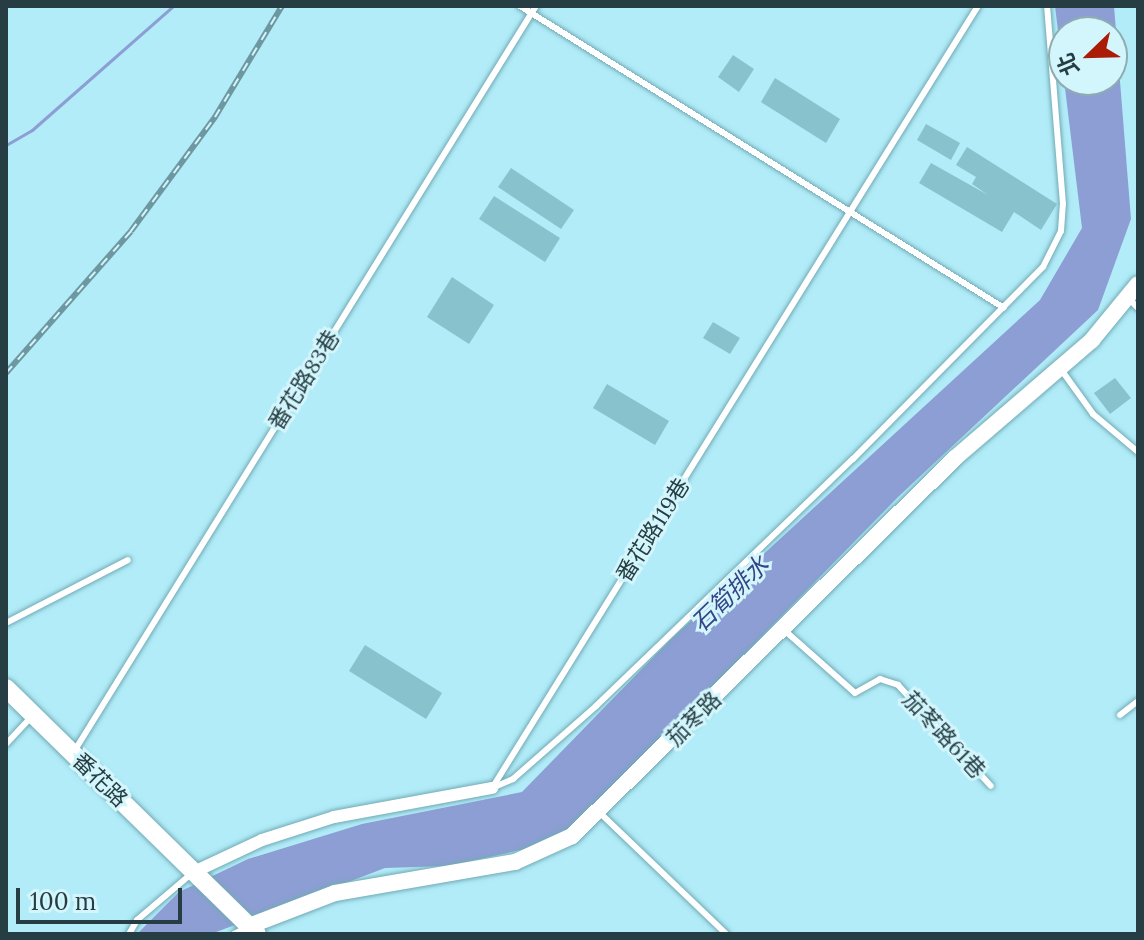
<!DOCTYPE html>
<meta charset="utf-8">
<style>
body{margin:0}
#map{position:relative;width:1144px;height:940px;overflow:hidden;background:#b1ecf8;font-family:Lora,"Noto Sans TC",serif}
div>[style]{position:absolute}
.water>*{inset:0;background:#8d9ed4}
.stream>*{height:3px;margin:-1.5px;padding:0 1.5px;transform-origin:1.5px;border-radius:1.5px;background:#8d9ed4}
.building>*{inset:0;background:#88c2cd}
.roads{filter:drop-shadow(0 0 2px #71aab5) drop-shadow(0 0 2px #71aab5)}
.service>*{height:6px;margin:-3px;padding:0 3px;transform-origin:3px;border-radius:3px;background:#fff}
.minor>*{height:12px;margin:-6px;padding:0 6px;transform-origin:6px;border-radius:6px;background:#fff}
.tertiary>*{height:16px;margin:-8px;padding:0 8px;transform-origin:8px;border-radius:8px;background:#fff}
.secondary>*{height:18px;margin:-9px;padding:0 9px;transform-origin:9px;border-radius:9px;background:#fff}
.rail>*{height:6px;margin-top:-3px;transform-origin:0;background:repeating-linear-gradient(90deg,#d3f5fc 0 9px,#6e98a1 0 18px);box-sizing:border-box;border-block:2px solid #6e98a1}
span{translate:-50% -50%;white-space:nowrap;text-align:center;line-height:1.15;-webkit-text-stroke:6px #d3f5fc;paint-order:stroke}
.street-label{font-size:22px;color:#263e43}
.water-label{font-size:24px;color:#344486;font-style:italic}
.frame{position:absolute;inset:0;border:8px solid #263e43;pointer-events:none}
.north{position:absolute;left:1048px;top:16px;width:80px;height:80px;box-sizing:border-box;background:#d3f5fc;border:2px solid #8eacb2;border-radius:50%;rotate:247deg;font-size:22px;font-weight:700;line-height:32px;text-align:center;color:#263e43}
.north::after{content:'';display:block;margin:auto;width:28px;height:36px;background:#ab1c08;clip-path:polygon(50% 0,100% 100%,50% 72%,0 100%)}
.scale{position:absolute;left:16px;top:888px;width:166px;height:36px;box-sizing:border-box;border:4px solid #263e43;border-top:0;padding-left:10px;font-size:24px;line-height:28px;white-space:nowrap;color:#263e43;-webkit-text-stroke:6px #d3f5fc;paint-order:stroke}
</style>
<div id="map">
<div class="water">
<div style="clip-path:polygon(evenodd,1055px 6px,1114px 6px,1131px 219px,1098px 310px,898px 497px,562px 841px,448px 866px,385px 868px,211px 934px,137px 934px,179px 892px,248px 859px,362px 824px,522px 792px,670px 640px,1040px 300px,1082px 228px,1055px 6px,1064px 32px,1112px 32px,1112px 80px,1064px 80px,1064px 32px)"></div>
</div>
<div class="stream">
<div style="left:6px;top:145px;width:30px;rotate:-30deg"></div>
<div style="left:32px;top:130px;width:188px;rotate:-41.3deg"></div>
</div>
<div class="building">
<div style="clip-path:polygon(733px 55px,754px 69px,739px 92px,718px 77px)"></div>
<div style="clip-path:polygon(775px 78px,840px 119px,826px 143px,761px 102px)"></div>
<div style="clip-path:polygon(926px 124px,960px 143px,951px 160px,917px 140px)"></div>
<div style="clip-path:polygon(967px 147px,1057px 204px,1041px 230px,1014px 212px,1002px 232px,919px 183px,931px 163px,988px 195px,972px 184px,976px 177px,956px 165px)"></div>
<div style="clip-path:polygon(511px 168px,574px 210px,561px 229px,498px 187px)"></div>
<div style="clip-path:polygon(494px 196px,560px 238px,545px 262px,479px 219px)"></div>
<div style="clip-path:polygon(452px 277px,494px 305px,469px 344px,427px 317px)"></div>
<div style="clip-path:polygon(713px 322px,740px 338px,730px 354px,703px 338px)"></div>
<div style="clip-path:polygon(1115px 378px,1131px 398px,1110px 414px,1094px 393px)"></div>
<div style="clip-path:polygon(607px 384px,669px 421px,655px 445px,593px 408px)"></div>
<div style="clip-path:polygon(365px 645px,442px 693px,426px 719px,349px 671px)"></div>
</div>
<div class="roads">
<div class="service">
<div style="left:520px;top:6px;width:570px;rotate:31.96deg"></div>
<div style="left:1128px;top:298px;width:14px;rotate:45deg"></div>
<div style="left:1060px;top:368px;width:57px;rotate:54.3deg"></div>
<div style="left:1093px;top:414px;width:59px;rotate:40.2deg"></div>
<div style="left:6px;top:623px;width:137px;rotate:-27.3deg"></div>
<div style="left:783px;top:629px;width:96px;rotate:41.6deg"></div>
<div style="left:855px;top:693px;width:29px;rotate:-29deg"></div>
<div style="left:880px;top:679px;width:19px;rotate:18deg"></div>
<div style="left:898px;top:685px;width:137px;rotate:47.4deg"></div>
<div style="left:1120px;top:715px;width:23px;rotate:-38deg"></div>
<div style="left:6px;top:744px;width:35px;rotate:-47deg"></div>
<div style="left:75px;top:750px;width:875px;rotate:-58.22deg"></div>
<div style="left:494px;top:785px;width:917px;rotate:-58.15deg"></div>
<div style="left:492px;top:788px;width:23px;rotate:-23deg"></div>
<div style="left:513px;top:779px;width:111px;rotate:-41.3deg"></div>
<div style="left:596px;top:706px;width:356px;rotate:-43.9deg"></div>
<div style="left:853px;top:459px;width:270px;rotate:-45.3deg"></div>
<div style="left:1043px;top:267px;width:40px;rotate:-63.4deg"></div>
<div style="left:1061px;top:231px;width:27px;rotate:-86deg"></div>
<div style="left:1063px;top:204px;width:199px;rotate:-94.6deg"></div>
<div style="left:600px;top:813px;width:175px;rotate:43.8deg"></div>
<div style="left:129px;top:934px;width:16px;rotate:-60deg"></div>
<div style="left:137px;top:920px;width:71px;rotate:-40.4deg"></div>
<div style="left:234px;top:934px;width:13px;rotate:-27deg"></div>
</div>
<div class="minor">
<div style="left:194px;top:872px;width:75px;rotate:-25.2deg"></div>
<div style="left:262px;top:840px;width:76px;rotate:-17.7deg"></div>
<div style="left:334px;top:817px;width:161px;rotate:-10.4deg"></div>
</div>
<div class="tertiary">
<div style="left:249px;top:926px;width:92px;rotate:-21deg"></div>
<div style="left:335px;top:893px;width:183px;rotate:-9.8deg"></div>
<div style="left:515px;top:862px;width:63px;rotate:-24.5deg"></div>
<div style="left:572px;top:836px;width:538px;rotate:-44.62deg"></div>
<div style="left:955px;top:458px;width:181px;rotate:-40.7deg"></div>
<div style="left:1092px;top:340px;width:72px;rotate:-50.6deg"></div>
</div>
<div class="secondary">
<div style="left:6px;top:688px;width:351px;rotate:44.4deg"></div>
</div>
</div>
<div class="rail">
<div style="left:6px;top:373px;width:189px;rotate:-48.6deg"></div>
<div style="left:131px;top:231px;width:142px;rotate:-53.6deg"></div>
<div style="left:215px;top:117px;width:130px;rotate:-58.9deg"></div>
</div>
<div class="street-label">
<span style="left:304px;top:380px;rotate:-58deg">番花路83巷</span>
<span style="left:653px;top:530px;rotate:-58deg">番花路119巷</span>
<span style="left:694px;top:719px;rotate:-45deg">茄苳路</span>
<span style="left:944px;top:735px;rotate:47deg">茄苳路61巷</span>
<span style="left:100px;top:780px;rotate:44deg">番花路</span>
</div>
<div class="water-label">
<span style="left:730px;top:594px;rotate:-44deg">石筍排水</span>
</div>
<div class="frame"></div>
<div class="north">北</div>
<div class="scale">100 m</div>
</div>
